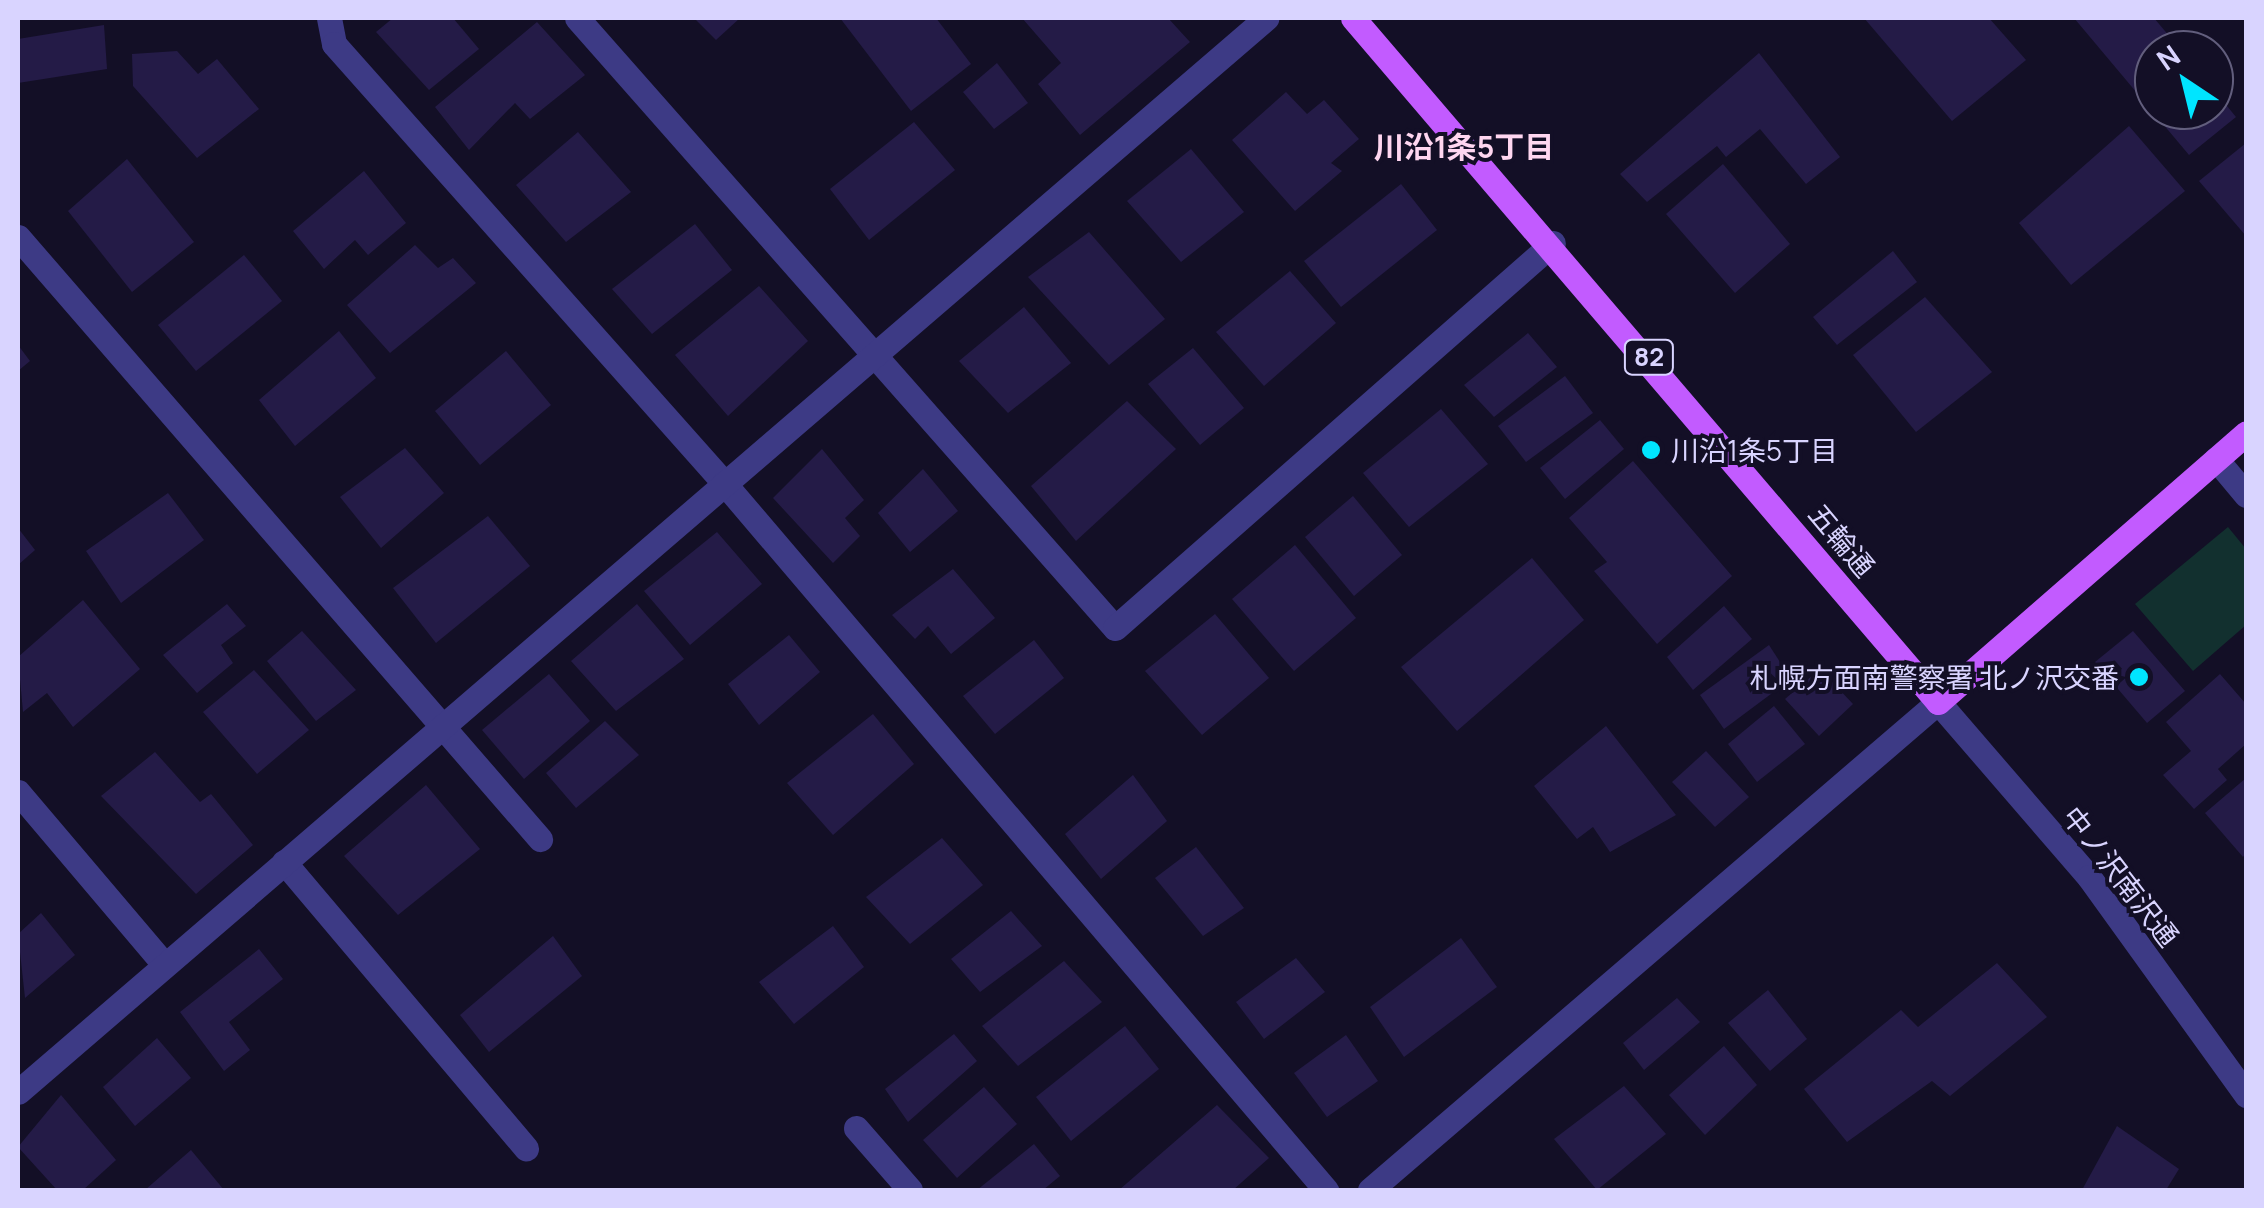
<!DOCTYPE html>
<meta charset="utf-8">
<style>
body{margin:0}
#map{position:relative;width:2264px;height:1208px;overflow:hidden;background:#130f26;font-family:Manrope,"Noto Sans JP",sans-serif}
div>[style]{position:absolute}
.green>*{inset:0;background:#12302f}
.building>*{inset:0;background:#241b47}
.minor>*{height:25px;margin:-12.5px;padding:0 12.5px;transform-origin:12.5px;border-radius:12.5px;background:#3d3a85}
.tertiary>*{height:25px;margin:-12.5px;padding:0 12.5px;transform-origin:12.5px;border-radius:12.5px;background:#3d3a85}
.primary>*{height:25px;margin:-12.5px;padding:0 12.5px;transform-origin:12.5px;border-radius:12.5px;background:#c25bff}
.dots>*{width:28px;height:28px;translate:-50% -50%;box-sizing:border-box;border:5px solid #130f26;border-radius:50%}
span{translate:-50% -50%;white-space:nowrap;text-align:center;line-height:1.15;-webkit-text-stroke:8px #130f26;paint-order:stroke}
.shield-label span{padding:2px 8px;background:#130f26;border:2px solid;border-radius:8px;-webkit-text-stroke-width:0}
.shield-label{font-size:25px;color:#d9d4ff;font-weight:700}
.poi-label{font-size:28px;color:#d9d4ff}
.left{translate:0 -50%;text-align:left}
.right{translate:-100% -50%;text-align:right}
.street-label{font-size:28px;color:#d9d4ff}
.neighbourhood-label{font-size:30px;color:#ffd6f0;font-weight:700}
.frame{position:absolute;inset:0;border:20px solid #d9d4ff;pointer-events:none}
.north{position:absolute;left:2134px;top:30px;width:100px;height:100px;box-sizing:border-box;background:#130f26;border:2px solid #625e7d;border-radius:50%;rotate:325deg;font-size:28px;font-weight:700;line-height:40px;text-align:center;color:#d9d4ff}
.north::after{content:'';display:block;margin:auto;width:35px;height:45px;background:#00e5ff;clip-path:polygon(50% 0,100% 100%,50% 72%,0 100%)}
</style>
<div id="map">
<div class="green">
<div style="clip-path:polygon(2228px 527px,2246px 549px,2246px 625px,2193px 671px,2135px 604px)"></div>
</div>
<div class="building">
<div style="clip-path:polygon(393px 18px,453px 18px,479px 49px,429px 90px,376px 32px)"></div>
<div style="clip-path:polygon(694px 18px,740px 18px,716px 40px)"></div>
<div style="clip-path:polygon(840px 18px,936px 18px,971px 64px,911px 111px)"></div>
<div style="clip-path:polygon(1022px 18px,1168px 18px,1190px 42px,1080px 135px,1038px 84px,1061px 63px)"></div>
<div style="clip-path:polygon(1864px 18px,1989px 18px,2026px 60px,1952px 121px)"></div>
<div style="clip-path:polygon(2074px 18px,2154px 18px,2181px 50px,2154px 50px,2154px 110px,2214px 110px,2214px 90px,2236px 117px,2189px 155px)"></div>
<div style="clip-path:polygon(537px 22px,585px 75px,530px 119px,515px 103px,469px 150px,435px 107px)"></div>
<div style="clip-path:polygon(104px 25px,107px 69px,18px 83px,18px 39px)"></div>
<div style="clip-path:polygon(177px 51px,198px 74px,217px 59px,259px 109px,197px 158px,133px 86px,132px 54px)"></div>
<div style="clip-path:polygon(1759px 53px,1840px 157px,1806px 184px,1760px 129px,1726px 157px,1717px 146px,1647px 202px,1620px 174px)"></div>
<div style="clip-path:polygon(997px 63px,1028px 103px,994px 129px,963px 92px)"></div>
<div style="clip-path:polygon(1286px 92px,1307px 114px,1324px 100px,1359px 139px,1331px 163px,1342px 171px,1295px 211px,1232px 140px)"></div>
<div style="clip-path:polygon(914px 122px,955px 170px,869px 240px,830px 189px)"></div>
<div style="clip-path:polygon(2129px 126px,2185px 191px,2071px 285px,2019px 223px)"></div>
<div style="clip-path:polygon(578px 132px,631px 192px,566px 242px,516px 185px)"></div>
<div style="clip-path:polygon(2246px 143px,2246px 236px,2199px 181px)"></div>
<div style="clip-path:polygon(1191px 149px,1244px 212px,1181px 262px,1127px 201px)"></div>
<div style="clip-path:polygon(127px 159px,194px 242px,132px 292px,68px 211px)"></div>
<div style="clip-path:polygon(1723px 164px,1790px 244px,1735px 293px,1666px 214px)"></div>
<div style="clip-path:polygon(364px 171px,406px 223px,368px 255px,355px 240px,324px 269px,293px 231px)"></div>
<div style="clip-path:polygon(1401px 184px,1437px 230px,1341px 307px,1304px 261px)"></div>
<div style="clip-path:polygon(695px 224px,732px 270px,652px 334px,612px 289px)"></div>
<div style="clip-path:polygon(1089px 232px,1165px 319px,1109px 365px,1028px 277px)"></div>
<div style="clip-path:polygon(415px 245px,438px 268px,453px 258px,476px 283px,390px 353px,347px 305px)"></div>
<div style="clip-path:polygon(1893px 251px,1917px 282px,1837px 345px,1813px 317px)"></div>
<div style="clip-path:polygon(244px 255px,282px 301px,196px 371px,158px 325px)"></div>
<div style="clip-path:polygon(1290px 271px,1336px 323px,1264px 386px,1216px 332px)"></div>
<div style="clip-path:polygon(759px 286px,808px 341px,728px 416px,675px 355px)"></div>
<div style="clip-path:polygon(1925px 297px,1992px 372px,1916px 432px,1853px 355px)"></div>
<div style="clip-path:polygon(1024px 307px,1071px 363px,1008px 413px,959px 361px)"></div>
<div style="clip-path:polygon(339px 331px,376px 378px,295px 446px,259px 400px)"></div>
<div style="clip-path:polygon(1528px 333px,1557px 367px,1494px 417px,1464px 385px)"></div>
<div style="clip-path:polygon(18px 345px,30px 361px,18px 371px)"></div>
<div style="clip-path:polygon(1193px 348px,1244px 408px,1200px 445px,1148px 384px)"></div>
<div style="clip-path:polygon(506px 351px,551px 405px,480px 465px,435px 411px)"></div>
<div style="clip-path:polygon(1565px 376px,1593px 413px,1526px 462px,1498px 426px)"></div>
<div style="clip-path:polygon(1127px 401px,1176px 449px,1076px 541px,1031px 486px)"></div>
<div style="clip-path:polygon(1441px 409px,1488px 464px,1409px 527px,1363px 473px)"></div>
<div style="clip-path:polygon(1600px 420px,1624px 449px,1565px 499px,1540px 468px)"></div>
<div style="clip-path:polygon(405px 448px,444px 493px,381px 548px,340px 497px)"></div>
<div style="clip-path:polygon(822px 449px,864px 500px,845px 518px,860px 536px,833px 563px,773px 498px)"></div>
<div style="clip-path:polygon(1633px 461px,1732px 576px,1657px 644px,1594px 571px,1607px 562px,1569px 518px)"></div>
<div style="clip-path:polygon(923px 469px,958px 511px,910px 552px,878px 513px)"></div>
<div style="clip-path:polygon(168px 493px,204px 540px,121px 603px,86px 551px)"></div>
<div style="clip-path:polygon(1353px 496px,1402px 555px,1354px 596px,1305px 537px)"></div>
<div style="clip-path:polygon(488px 516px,530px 566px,436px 643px,393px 588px)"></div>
<div style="clip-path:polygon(18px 528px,35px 550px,18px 565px)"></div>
<div style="clip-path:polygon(717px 532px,762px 584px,690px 645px,644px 591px)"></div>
<div style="clip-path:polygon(1295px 545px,1356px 618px,1294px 671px,1232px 599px)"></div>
<div style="clip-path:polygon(1532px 558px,1584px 620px,1457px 731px,1401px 667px)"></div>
<div style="clip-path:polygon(953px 569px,995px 618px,951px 654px,928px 626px,915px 639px,892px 615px)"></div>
<div style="clip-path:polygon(83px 600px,140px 669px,73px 727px,47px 693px,23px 712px,18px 657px)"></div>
<div style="clip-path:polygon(227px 604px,246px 626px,221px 645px,233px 663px,197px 693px,163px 655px)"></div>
<div style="clip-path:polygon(637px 604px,684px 659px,616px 711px,571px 661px)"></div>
<div style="clip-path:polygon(1724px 606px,1752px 639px,1693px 690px,1667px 657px)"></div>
<div style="clip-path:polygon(1215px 614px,1269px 678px,1202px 735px,1145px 671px)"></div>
<div style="clip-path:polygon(302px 631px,356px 690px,316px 721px,267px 661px)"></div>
<div style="clip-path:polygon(2133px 631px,2185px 691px,2147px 723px,2095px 662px)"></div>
<div style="clip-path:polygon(789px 635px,820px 672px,759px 725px,728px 684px)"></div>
<div style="clip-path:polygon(1034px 640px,1064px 678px,995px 734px,963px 696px)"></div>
<div style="clip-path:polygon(1769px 645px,1791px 679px,1724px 729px,1700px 695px)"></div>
<div style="clip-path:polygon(1820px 669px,1853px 704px,1819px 736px,1785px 699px)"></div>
<div style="clip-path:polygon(254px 670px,309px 730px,257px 774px,203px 712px)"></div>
<div style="clip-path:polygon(549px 674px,590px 721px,524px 779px,482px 730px)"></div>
<div style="clip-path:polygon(2220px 674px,2246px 704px,2246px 744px,2218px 769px,2227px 780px,2194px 809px,2163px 775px,2191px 751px,2166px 722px)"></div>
<div style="clip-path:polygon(1774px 706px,1805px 744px,1757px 782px,1728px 744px)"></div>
<div style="clip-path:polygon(873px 714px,914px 764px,833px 835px,787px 783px)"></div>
<div style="clip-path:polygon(605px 721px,639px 755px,576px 808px,546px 773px)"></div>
<div style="clip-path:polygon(1606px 726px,1676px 815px,1610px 852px,1593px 827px,1577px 839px,1534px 786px)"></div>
<div style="clip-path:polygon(1706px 751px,1749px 797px,1715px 827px,1672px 782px)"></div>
<div style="clip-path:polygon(155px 752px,200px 802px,211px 794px,253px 845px,196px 894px,101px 796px)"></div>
<div style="clip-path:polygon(1133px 775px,1167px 821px,1101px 879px,1065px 834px)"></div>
<div style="clip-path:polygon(2246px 778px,2246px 853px,2243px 857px,2205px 813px)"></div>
<div style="clip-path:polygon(426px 785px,480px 849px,398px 915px,344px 856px)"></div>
<div style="clip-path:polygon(942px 838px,983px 885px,910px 944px,866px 897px)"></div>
<div style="clip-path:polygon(1196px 847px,1244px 908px,1203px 936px,1155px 878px)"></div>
<div style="clip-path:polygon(1011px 911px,1042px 946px,980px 992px,951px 959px)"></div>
<div style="clip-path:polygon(41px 913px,75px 955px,25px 998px,18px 934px)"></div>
<div style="clip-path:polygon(833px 926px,864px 967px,794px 1024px,759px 982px)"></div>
<div style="clip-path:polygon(553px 936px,582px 976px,489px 1052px,460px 1015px)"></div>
<div style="clip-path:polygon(1461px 938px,1497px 987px,1404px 1057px,1370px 1007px)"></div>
<div style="clip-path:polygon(259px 949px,283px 979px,229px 1022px,250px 1050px,224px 1071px,180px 1012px)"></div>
<div style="clip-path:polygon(1296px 958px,1325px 992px,1264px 1039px,1236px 1002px)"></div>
<div style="clip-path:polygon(1064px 961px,1102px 1002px,1018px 1066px,982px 1026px)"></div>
<div style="clip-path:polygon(1997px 963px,2047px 1017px,1950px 1096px,1932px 1081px,1847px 1142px,1804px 1089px,1901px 1010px,1918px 1027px)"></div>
<div style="clip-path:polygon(1768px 990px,1807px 1039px,1770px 1071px,1728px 1023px)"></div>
<div style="clip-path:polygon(1677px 998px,1700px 1022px,1644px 1070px,1623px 1043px)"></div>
<div style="clip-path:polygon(1125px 1026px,1159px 1069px,1071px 1141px,1036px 1097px)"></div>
<div style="clip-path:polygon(954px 1034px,977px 1061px,908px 1122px,885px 1089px)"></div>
<div style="clip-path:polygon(1346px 1035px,1378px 1081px,1327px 1117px,1294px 1073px)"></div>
<div style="clip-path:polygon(157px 1038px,191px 1078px,135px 1126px,103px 1087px)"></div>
<div style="clip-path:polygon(1724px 1046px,1757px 1085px,1705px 1135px,1669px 1095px)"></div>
<div style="clip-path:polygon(1624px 1086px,1666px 1134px,1597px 1190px,1554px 1139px)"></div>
<div style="clip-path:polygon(984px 1087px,1017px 1124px,957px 1178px,923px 1140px)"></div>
<div style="clip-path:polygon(61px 1095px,116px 1160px,83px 1190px,57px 1190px,18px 1147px)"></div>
<div style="clip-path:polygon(1217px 1105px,1269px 1158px,1233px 1190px,1119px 1190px)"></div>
<div style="clip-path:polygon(2117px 1126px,2179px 1169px,2166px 1190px,2082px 1190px)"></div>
<div style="clip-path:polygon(1034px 1144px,1060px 1176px,1043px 1190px,977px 1190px)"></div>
<div style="clip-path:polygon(191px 1150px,224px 1190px,145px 1190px)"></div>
</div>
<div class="minor">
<div style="left:329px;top:18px;width:26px;rotate:79deg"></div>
<div style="left:334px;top:44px;width:587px;rotate:48.38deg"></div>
<div style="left:724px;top:483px;width:929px;rotate:49.59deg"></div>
<div style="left:577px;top:18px;width:813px;rotate:48.59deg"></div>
<div style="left:1115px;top:628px;width:583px;rotate:-41.32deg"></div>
<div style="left:18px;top:237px;width:797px;rotate:49.07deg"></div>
<div style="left:2216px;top:459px;width:47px;rotate:50.2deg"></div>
<div style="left:18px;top:792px;width:226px;rotate:49.7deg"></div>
<div style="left:284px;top:862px;width:375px;rotate:49.8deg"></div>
<div style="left:18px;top:1092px;width:1647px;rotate:-40.71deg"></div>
<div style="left:856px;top:1128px;width:82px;rotate:48.9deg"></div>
<div style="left:1370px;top:1190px;width:749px;rotate:-40.67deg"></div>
</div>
<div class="tertiary">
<div style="left:1938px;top:702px;width:231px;rotate:49.2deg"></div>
<div style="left:2089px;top:877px;width:269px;rotate:54.2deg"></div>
</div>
<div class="primary">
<div style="left:1353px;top:18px;width:900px;rotate:49.46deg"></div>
<div style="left:1938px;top:702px;width:409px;rotate:-41.1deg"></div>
</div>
<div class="dots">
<div style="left:1651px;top:450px;background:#00e5ff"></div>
<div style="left:2139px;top:677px;background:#00e5ff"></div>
</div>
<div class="shield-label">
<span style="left:1649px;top:357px">82</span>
</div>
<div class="poi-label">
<span class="left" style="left:1671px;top:450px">川沿1条5丁目</span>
<span class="right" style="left:2119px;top:677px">札幌方面南警察署 北ノ沢交番</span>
</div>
<div class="street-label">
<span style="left:1842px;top:540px;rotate:50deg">五輪通</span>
<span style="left:2121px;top:876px;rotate:52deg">中ノ沢南沢通</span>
</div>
<div class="neighbourhood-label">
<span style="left:1464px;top:147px">川沿1条5丁目</span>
</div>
<div class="frame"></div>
<div class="north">N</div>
</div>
